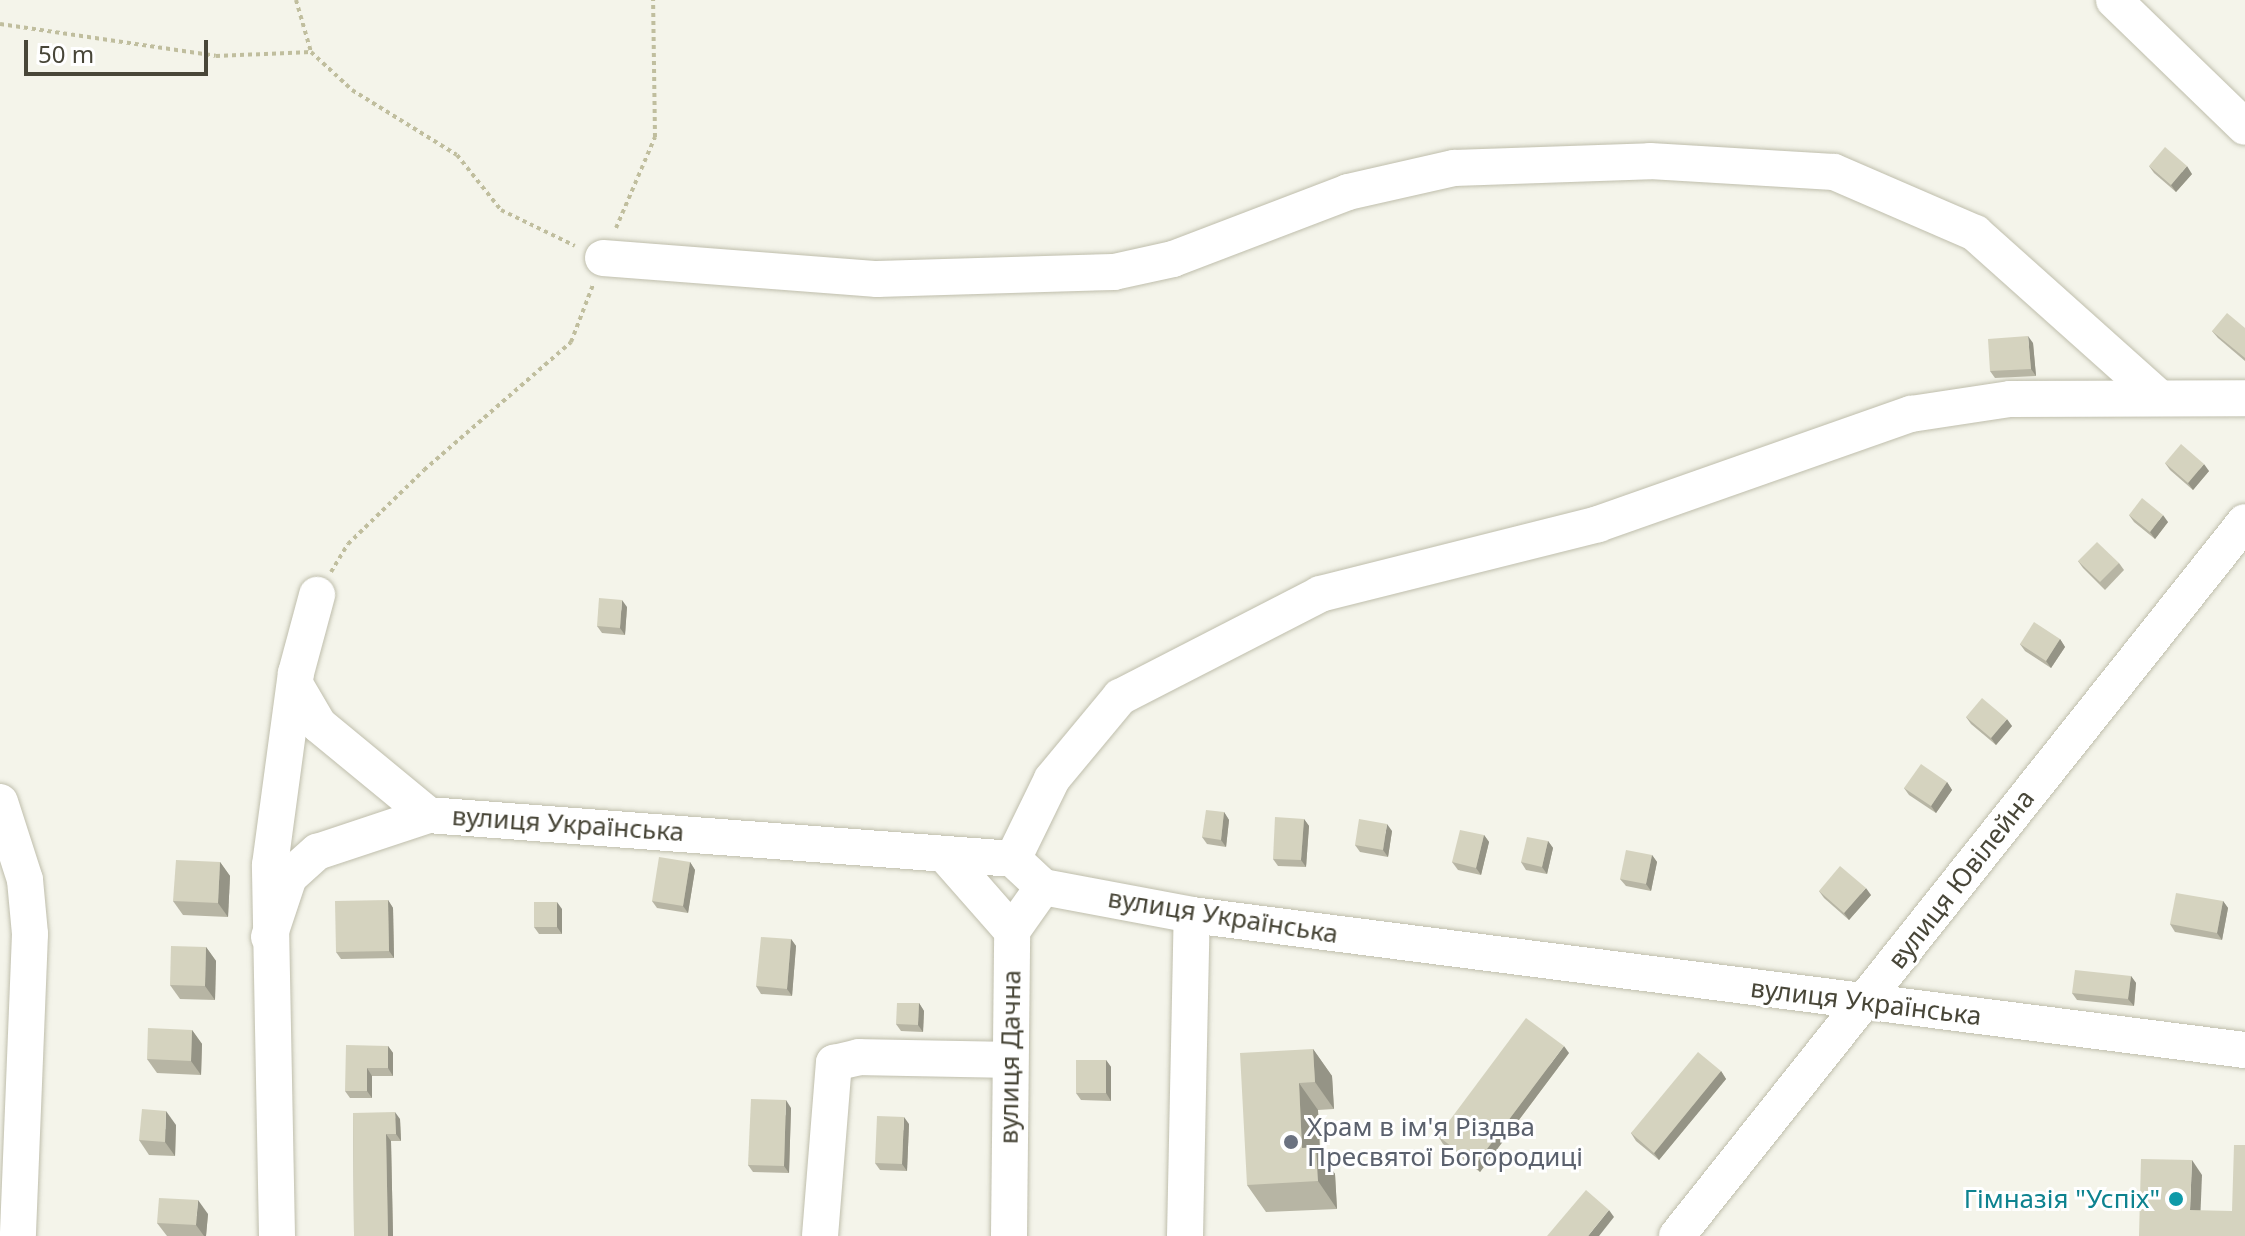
<!DOCTYPE html>
<meta charset="utf-8">
<style>
body{margin:0}
#map{position:relative;width:2245px;height:1236px;overflow:hidden;background:#f4f4ea;font-family:"Noto Sans",sans-serif}
div>[style]{position:absolute}
.path>*{height:4px;margin-top:-2px;transform-origin:0;background:repeating-linear-gradient(90deg,#c0be9e 0 4px,transparent 0 8px)}
.roads{filter:drop-shadow(0 0 2px #bfbeac) drop-shadow(0 0 2px #bfbeac)}
.minor>*{height:36px;margin:-18px;padding:0 18px;transform-origin:18px;border-radius:18px;background:#fff}
.wall>*{inset:0;background:#b7b5a4}
.shaded-wall>*{inset:0;background:#959486}
.building>*{inset:0;background:#d5d3bf}
.dots>*{width:22px;height:22px;translate:-50% -50%;box-sizing:border-box;border:4px solid #fff;border-radius:50%}
span{translate:-50% -50%;white-space:nowrap;text-align:center;line-height:1.15;-webkit-text-stroke:6px #fff;paint-order:stroke}
.street-label{font-size:26px;color:#484638}
.worship-label{font-size:26px;color:#5b616d}
.left{translate:0 -50%;text-align:left}
.culture-label{font-size:26px;color:#0d838f}
.right{translate:-100% -50%;text-align:right}
.scale{position:absolute;left:24px;top:40px;width:184px;height:36px;box-sizing:border-box;border:4px solid #484638;border-top:0;padding-left:10px;font-size:24px;line-height:28px;white-space:nowrap;color:#484638;-webkit-text-stroke:6px #fff;paint-order:stroke}
</style>
<div id="map">
<div class="path">
<div style="left:296px;top:0;width:54px;rotate:73.9deg"></div>
<div style="left:0;top:24px;width:218px;rotate:8.4deg"></div>
<div style="left:216px;top:56px;width:95px;rotate:-2.4deg"></div>
<div style="left:311px;top:52px;width:56px;rotate:42.8deg"></div>
<div style="left:352px;top:90px;width:123px;rotate:31.8deg"></div>
<div style="left:457px;top:155px;width:70px;rotate:51.3deg"></div>
<div style="left:501px;top:210px;width:82px;rotate:25.9deg"></div>
<div style="left:616px;top:228px;width:99px;rotate:-66.8deg"></div>
<div style="left:655px;top:137px;width:137px;rotate:-90.8deg"></div>
<div style="left:331px;top:572px;width:33px;rotate:-59deg"></div>
<div style="left:348px;top:544px;width:106px;rotate:-44.2deg"></div>
<div style="left:424px;top:470px;width:195px;rotate:-41deg"></div>
<div style="left:571px;top:342px;width:61px;rotate:-68.9deg"></div>
</div>
<div class="roads">
<div class="minor">
<div style="left:2114px;top:0;width:182px;rotate:44.1deg"></div>
<div style="left:603px;top:258px;width:275px;rotate:4.4deg"></div>
<div style="left:877px;top:279px;width:237px;rotate:-1.7deg"></div>
<div style="left:1114px;top:272px;width:60px;rotate:-12.4deg"></div>
<div style="left:1173px;top:259px;width:187px;rotate:-20.9deg"></div>
<div style="left:1348px;top:192px;width:109px;rotate:-12.8deg"></div>
<div style="left:1454px;top:168px;width:196px;rotate:-2deg"></div>
<div style="left:1650px;top:161px;width:184px;rotate:3.4deg"></div>
<div style="left:1834px;top:172px;width:154px;rotate:23.4deg"></div>
<div style="left:1975px;top:233px;width:241px;rotate:41.8deg"></div>
<div style="left:296px;top:686px;width:45px;rotate:59.5deg"></div>
<div style="left:319px;top:725px;width:141px;rotate:39.5deg"></div>
<div style="left:0;top:802px;width:82px;rotate:72.2deg"></div>
<div style="left:25px;top:880px;width:54px;rotate:84.7deg"></div>
<div style="left:30px;top:934px;width:302px;rotate:92.3deg"></div>
<div style="left:947px;top:857px;width:98px;rotate:48.7deg"></div>
<div style="left:1013px;top:859px;width:89px;rotate:-64deg"></div>
<div style="left:1052px;top:779px;width:107px;rotate:-50.3deg"></div>
<div style="left:1120px;top:697px;width:225px;rotate:-27.2deg"></div>
<div style="left:1320px;top:594px;width:287px;rotate:-14.1deg"></div>
<div style="left:1598px;top:524px;width:332px;rotate:-19.4deg"></div>
<div style="left:1911px;top:414px;width:100px;rotate:-8.6deg"></div>
<div style="left:2010px;top:399px;width:235px;rotate:-0.2deg"></div>
<div style="left:269px;top:937px;width:63px;rotate:-71.6deg"></div>
<div style="left:289px;top:877px;width:38px;rotate:-42deg"></div>
<div style="left:317px;top:852px;width:117px;rotate:-18.4deg"></div>
<div style="left:428px;top:815px;width:587px;rotate:4.3deg"></div>
<div style="left:1013px;top:859px;width:41px;rotate:43deg"></div>
<div style="left:1043px;top:887px;width:152px;rotate:10.6deg"></div>
<div style="left:1192px;top:915px;width:1062px;rotate:7.31deg"></div>
<div style="left:277px;top:1236px;width:371px;rotate:-91.1deg"></div>
<div style="left:270px;top:865px;width:194px;rotate:-82.3deg"></div>
<div style="left:296px;top:673px;width:81px;rotate:-74.9deg"></div>
<div style="left:820px;top:1236px;width:174px;rotate:-85.4deg"></div>
<div style="left:834px;top:1063px;width:26px;rotate:-13deg"></div>
<div style="left:859px;top:1057px;width:150px;rotate:1.1deg"></div>
<div style="left:1009px;top:1236px;width:305px;rotate:-89.4deg"></div>
<div style="left:1012px;top:931px;width:54px;rotate:-54.8deg"></div>
<div style="left:1185px;top:1236px;width:321px;rotate:-88.8deg"></div>
<div style="left:1677px;top:1236px;width:912px;rotate:-51.5deg"></div>
</div>
</div>
<div class="wall">
<div style="clip-path:polygon(2149px 166px,2192px 174px,2176px 192px,2154px 173px)"></div>
<div style="clip-path:polygon(2245px 328px,2245px 361px,2218px 338px,2212px 331px)"></div>
<div style="clip-path:polygon(2033px 343px,2036px 376px,1995px 378px,1990px 371px)"></div>
<div style="clip-path:polygon(2165px 463px,2209px 471px,2193px 490px,2170px 470px)"></div>
<div style="clip-path:polygon(2129px 515px,2168px 522px,2155px 539px,2134px 522px)"></div>
<div style="clip-path:polygon(2078px 561px,2119px 563px,2124px 570px,2105px 590px,2083px 568px)"></div>
<div style="clip-path:polygon(627px 607px,625px 635px,602px 633px,597px 626px)"></div>
<div style="clip-path:polygon(2060px 639px,2065px 647px,2051px 668px,2025px 651px,2020px 644px)"></div>
<div style="clip-path:polygon(1966px 717px,2012px 726px,1996px 745px,1971px 724px)"></div>
<div style="clip-path:polygon(1947px 782px,1952px 790px,1936px 813px,1909px 795px,1904px 788px)"></div>
<div style="clip-path:polygon(1224px 812px,1229px 820px,1226px 847px,1207px 844px,1202px 837px)"></div>
<div style="clip-path:polygon(1304px 819px,1309px 826px,1306px 867px,1278px 866px,1273px 859px)"></div>
<div style="clip-path:polygon(1392px 831px,1388px 857px,1360px 852px,1355px 845px)"></div>
<div style="clip-path:polygon(1484px 835px,1489px 842px,1481px 875px,1458px 870px,1452px 862px)"></div>
<div style="clip-path:polygon(1548px 841px,1553px 848px,1547px 874px,1526px 870px,1521px 862px)"></div>
<div style="clip-path:polygon(1652px 855px,1657px 862px,1651px 891px,1626px 886px,1620px 879px)"></div>
<div style="clip-path:polygon(220px 862px,230px 876px,228px 917px,183px 915px,173px 901px)"></div>
<div style="clip-path:polygon(690px 862px,695px 870px,688px 913px,657px 908px,652px 901px)"></div>
<div style="clip-path:polygon(1819px 891px,1871px 895px,1849px 920px,1824px 898px)"></div>
<div style="clip-path:polygon(388px 900px,393px 908px,394px 958px,341px 959px,336px 952px)"></div>
<div style="clip-path:polygon(2223px 901px,2228px 908px,2222px 940px,2175px 932px,2170px 924px)"></div>
<div style="clip-path:polygon(562px 909px,562px 934px,539px 934px,534px 927px)"></div>
<div style="clip-path:polygon(791px 939px,796px 946px,792px 996px,761px 994px,756px 986px)"></div>
<div style="clip-path:polygon(206px 947px,216px 961px,215px 1000px,180px 999px,170px 985px)"></div>
<div style="clip-path:polygon(2131px 976px,2136px 983px,2134px 1006px,2077px 1000px,2072px 993px)"></div>
<div style="clip-path:polygon(919px 1003px,924px 1011px,923px 1032px,901px 1031px,896px 1024px)"></div>
<div style="clip-path:polygon(192px 1030px,202px 1044px,201px 1075px,157px 1073px,147px 1059px)"></div>
<div style="clip-path:polygon(388px 1046px,393px 1053px,393px 1076px,372px 1076px,372px 1098px,350px 1098px,345px 1091px)"></div>
<div style="clip-path:polygon(1313px 1049px,1332px 1076px,1334px 1109px,1318px 1110px,1320px 1152px,1335px 1174px,1337px 1209px,1266px 1212px,1247px 1185px)"></div>
<div style="clip-path:polygon(1569px 1053px,1480px 1172px,1443px 1144px,1438px 1136px)"></div>
<div style="clip-path:polygon(1106px 1060px,1111px 1067px,1111px 1101px,1081px 1100px,1076px 1093px)"></div>
<div style="clip-path:polygon(1721px 1071px,1726px 1079px,1659px 1160px,1636px 1141px,1631px 1133px)"></div>
<div style="clip-path:polygon(791px 1108px,789px 1173px,753px 1172px,748px 1165px)"></div>
<div style="clip-path:polygon(353px 1113px,400px 1119px,401px 1141px,391px 1141px,393px 1236px,354px 1236px)"></div>
<div style="clip-path:polygon(909px 1124px,907px 1171px,880px 1170px,875px 1163px)"></div>
<div style="clip-path:polygon(176px 1125px,175px 1156px,149px 1155px,139px 1140px)"></div>
<div style="clip-path:polygon(208px 1214px,206px 1236px,167px 1236px,157px 1223px)"></div>
</div>
<div class="shaded-wall">
<div style="clip-path:polygon(2187px 166px,2192px 174px,2176px 192px,2171px 185px)"></div>
<div style="clip-path:polygon(2028px 336px,2033px 343px,2036px 376px,2031px 369px)"></div>
<div style="clip-path:polygon(2204px 464px,2209px 471px,2193px 490px,2188px 483px)"></div>
<div style="clip-path:polygon(2163px 515px,2168px 522px,2155px 539px,2150px 532px)"></div>
<div style="clip-path:polygon(622px 600px,627px 607px,625px 635px,620px 628px)"></div>
<div style="clip-path:polygon(2060px 639px,2065px 647px,2051px 668px,2046px 661px)"></div>
<div style="clip-path:polygon(2007px 719px,2012px 726px,1996px 745px,1991px 738px)"></div>
<div style="clip-path:polygon(1947px 782px,1952px 790px,1936px 813px,1931px 806px)"></div>
<div style="clip-path:polygon(1224px 812px,1229px 820px,1226px 847px,1221px 840px)"></div>
<div style="clip-path:polygon(1304px 819px,1309px 826px,1306px 867px,1301px 860px)"></div>
<div style="clip-path:polygon(1387px 824px,1392px 831px,1388px 857px,1383px 850px)"></div>
<div style="clip-path:polygon(1484px 835px,1489px 842px,1481px 875px,1476px 868px)"></div>
<div style="clip-path:polygon(1548px 841px,1553px 848px,1547px 874px,1542px 867px)"></div>
<div style="clip-path:polygon(1652px 855px,1657px 862px,1651px 891px,1646px 884px)"></div>
<div style="clip-path:polygon(220px 862px,230px 876px,228px 917px,218px 903px)"></div>
<div style="clip-path:polygon(690px 862px,695px 870px,688px 913px,683px 906px)"></div>
<div style="clip-path:polygon(1866px 888px,1871px 895px,1849px 920px,1844px 913px)"></div>
<div style="clip-path:polygon(388px 900px,393px 908px,394px 958px,389px 951px)"></div>
<div style="clip-path:polygon(2223px 901px,2228px 908px,2222px 940px,2217px 933px)"></div>
<div style="clip-path:polygon(557px 902px,562px 909px,562px 934px,557px 927px)"></div>
<div style="clip-path:polygon(791px 939px,796px 946px,792px 996px,787px 989px)"></div>
<div style="clip-path:polygon(206px 947px,216px 961px,215px 1000px,205px 986px)"></div>
<div style="clip-path:polygon(2131px 976px,2136px 983px,2134px 1006px,2128px 999px)"></div>
<div style="clip-path:polygon(919px 1003px,924px 1011px,923px 1032px,918px 1025px)"></div>
<div style="clip-path:polygon(192px 1030px,202px 1044px,201px 1075px,191px 1061px)"></div>
<div style="clip-path:polygon(388px 1046px,393px 1053px,393px 1076px,388px 1068px)"></div>
<div style="clip-path:polygon(1564px 1046px,1569px 1053px,1480px 1172px,1475px 1165px)"></div>
<div style="clip-path:polygon(1313px 1049px,1332px 1076px,1334px 1109px,1315px 1082px)"></div>
<div style="clip-path:polygon(1106px 1060px,1111px 1067px,1111px 1101px,1106px 1093px)"></div>
<div style="clip-path:polygon(367px 1068px,372px 1076px,372px 1098px,367px 1091px)"></div>
<div style="clip-path:polygon(1721px 1071px,1726px 1079px,1659px 1160px,1654px 1153px)"></div>
<div style="clip-path:polygon(1299px 1083px,1318px 1110px,1320px 1152px,1335px 1174px,1337px 1209px,1318px 1181px,1302px 1148px)"></div>
<div style="clip-path:polygon(786px 1100px,791px 1108px,789px 1173px,784px 1166px)"></div>
<div style="clip-path:polygon(166px 1111px,176px 1125px,175px 1156px,165px 1142px)"></div>
<div style="clip-path:polygon(395px 1112px,400px 1119px,401px 1141px,396px 1134px)"></div>
<div style="clip-path:polygon(904px 1117px,909px 1124px,907px 1171px,902px 1164px)"></div>
<div style="clip-path:polygon(386px 1134px,391px 1141px,393px 1236px,388px 1236px)"></div>
<div style="clip-path:polygon(2192px 1160px,2202px 1175px,2200px 1224px,2190px 1210px)"></div>
<div style="clip-path:polygon(198px 1200px,208px 1214px,206px 1236px,204px 1236px,196px 1225px)"></div>
<div style="clip-path:polygon(1609px 1210px,1614px 1217px,1599px 1236px,1588px 1236px)"></div>
</div>
<div class="building">
<div style="clip-path:polygon(2165px 147px,2187px 166px,2171px 185px,2149px 166px)"></div>
<div style="clip-path:polygon(2227px 313px,2245px 328px,2245px 358px,2212px 331px)"></div>
<div style="clip-path:polygon(2028px 336px,2031px 369px,1990px 371px,1988px 339px)"></div>
<div style="clip-path:polygon(2181px 444px,2204px 464px,2188px 483px,2165px 463px)"></div>
<div style="clip-path:polygon(2142px 498px,2163px 515px,2150px 532px,2129px 515px)"></div>
<div style="clip-path:polygon(2097px 542px,2119px 563px,2100px 582px,2078px 561px)"></div>
<div style="clip-path:polygon(599px 598px,622px 600px,620px 628px,597px 626px)"></div>
<div style="clip-path:polygon(2034px 622px,2060px 639px,2046px 661px,2020px 644px)"></div>
<div style="clip-path:polygon(1982px 698px,2007px 719px,1991px 738px,1966px 717px)"></div>
<div style="clip-path:polygon(1921px 764px,1947px 782px,1931px 806px,1904px 788px)"></div>
<div style="clip-path:polygon(1206px 810px,1224px 812px,1221px 840px,1202px 837px)"></div>
<div style="clip-path:polygon(1275px 817px,1304px 819px,1301px 860px,1273px 859px)"></div>
<div style="clip-path:polygon(1359px 819px,1387px 824px,1383px 850px,1355px 845px)"></div>
<div style="clip-path:polygon(1460px 830px,1484px 835px,1476px 868px,1452px 862px)"></div>
<div style="clip-path:polygon(1527px 837px,1548px 841px,1542px 867px,1521px 862px)"></div>
<div style="clip-path:polygon(1626px 850px,1652px 855px,1646px 884px,1620px 879px)"></div>
<div style="clip-path:polygon(659px 857px,690px 862px,683px 906px,652px 901px)"></div>
<div style="clip-path:polygon(176px 860px,220px 862px,218px 903px,173px 901px)"></div>
<div style="clip-path:polygon(1840px 866px,1866px 888px,1844px 913px,1819px 891px)"></div>
<div style="clip-path:polygon(2176px 893px,2223px 901px,2217px 933px,2170px 924px)"></div>
<div style="clip-path:polygon(388px 900px,389px 951px,336px 952px,335px 901px)"></div>
<div style="clip-path:polygon(534px 902px,557px 902px,557px 927px,534px 927px)"></div>
<div style="clip-path:polygon(761px 937px,791px 939px,787px 989px,756px 986px)"></div>
<div style="clip-path:polygon(171px 946px,206px 947px,205px 986px,170px 985px)"></div>
<div style="clip-path:polygon(2075px 970px,2131px 976px,2128px 999px,2072px 993px)"></div>
<div style="clip-path:polygon(897px 1003px,919px 1003px,918px 1025px,896px 1024px)"></div>
<div style="clip-path:polygon(1526px 1018px,1564px 1046px,1475px 1165px,1438px 1136px)"></div>
<div style="clip-path:polygon(148px 1028px,192px 1030px,191px 1061px,147px 1059px)"></div>
<div style="clip-path:polygon(346px 1045px,388px 1046px,388px 1068px,367px 1068px,367px 1091px,345px 1091px)"></div>
<div style="clip-path:polygon(1313px 1049px,1315px 1082px,1299px 1083px,1302px 1148px,1316px 1147px,1318px 1181px,1247px 1185px,1240px 1053px)"></div>
<div style="clip-path:polygon(1698px 1052px,1721px 1071px,1654px 1153px,1631px 1133px)"></div>
<div style="clip-path:polygon(1076px 1060px,1106px 1060px,1106px 1093px,1076px 1093px)"></div>
<div style="clip-path:polygon(751px 1099px,786px 1100px,784px 1166px,748px 1165px)"></div>
<div style="clip-path:polygon(142px 1109px,166px 1111px,165px 1142px,139px 1140px)"></div>
<div style="clip-path:polygon(395px 1112px,396px 1134px,386px 1134px,388px 1236px,354px 1236px,353px 1113px)"></div>
<div style="clip-path:polygon(877px 1116px,904px 1117px,902px 1164px,875px 1163px)"></div>
<div style="clip-path:polygon(2234px 1145px,2245px 1145px,2245px 1236px,2139px 1236px,2141px 1159px,2192px 1160px,2190px 1210px,2232px 1211px)"></div>
<div style="clip-path:polygon(1586px 1190px,1609px 1210px,1588px 1236px,1547px 1236px)"></div>
<div style="clip-path:polygon(159px 1198px,198px 1200px,196px 1225px,157px 1223px)"></div>
</div>
<div class="dots">
<div style="left:1291px;top:1142px;background:#6b7280"></div>
<div style="left:2176px;top:1199px;background:#0f9aa8"></div>
</div>
<div class="street-label">
<span style="left:568px;top:824px;rotate:4deg">вулиця Українська</span>
<span style="left:1961px;top:879px;rotate:-52deg">вулиця Ювілейна</span>
<span style="left:1223px;top:916px;rotate:9deg">вулиця Українська</span>
<span style="left:1866px;top:1002px;rotate:7deg">вулиця Українська</span>
<span style="left:1010px;top:1057px;rotate:-89deg">вулиця Дачна</span>
</div>
<div class="worship-label">
<span class="left" style="left:1307px;top:1142px">Храм в ім'я Різдва<br>Пресвятої Богородиці</span>
</div>
<div class="culture-label">
<span class="right" style="left:2160px;top:1199px">Гімназія "Успіх"</span>
</div>
<div class="scale">50 m</div>
</div>
